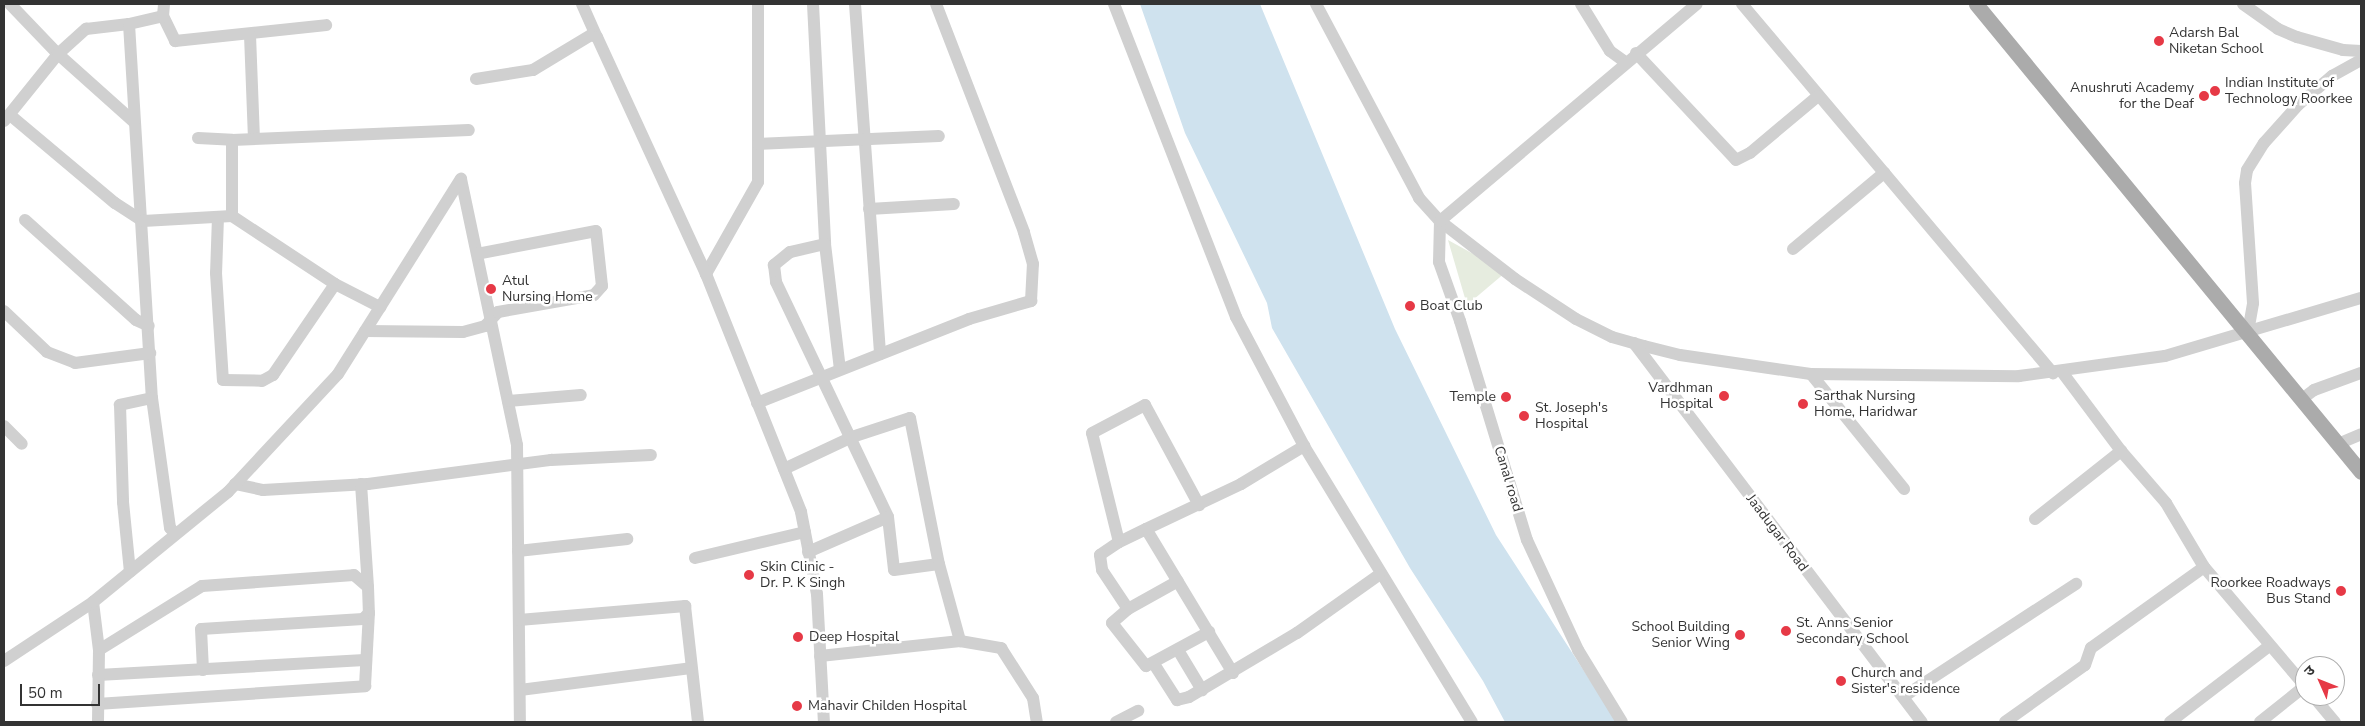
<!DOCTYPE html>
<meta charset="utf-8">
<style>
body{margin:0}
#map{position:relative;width:2365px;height:726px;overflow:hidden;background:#fff;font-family:"Nunito Sans","Noto Sans Devanagari",sans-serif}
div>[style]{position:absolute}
.green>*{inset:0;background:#e6ecdf}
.water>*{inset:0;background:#cfe2ee}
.minor>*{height:12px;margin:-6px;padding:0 6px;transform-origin:6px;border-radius:6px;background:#d0d0d0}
.major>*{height:15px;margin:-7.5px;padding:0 7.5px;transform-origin:7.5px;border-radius:7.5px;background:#ababab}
.dots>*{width:14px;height:14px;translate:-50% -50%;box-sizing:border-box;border:2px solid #fff;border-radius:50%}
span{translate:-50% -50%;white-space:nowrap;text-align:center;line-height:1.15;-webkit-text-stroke:5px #fff;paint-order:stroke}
.poi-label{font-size:14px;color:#333}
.left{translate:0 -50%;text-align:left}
.right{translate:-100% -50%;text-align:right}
.street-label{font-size:14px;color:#333}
.frame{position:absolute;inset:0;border:5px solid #333;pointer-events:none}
.north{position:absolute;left:2295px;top:656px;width:50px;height:50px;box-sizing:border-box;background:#fff;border:1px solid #adadad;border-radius:50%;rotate:314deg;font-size:14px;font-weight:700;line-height:20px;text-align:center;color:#333}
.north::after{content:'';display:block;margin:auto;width:18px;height:22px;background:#e63946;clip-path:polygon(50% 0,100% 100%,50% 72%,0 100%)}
.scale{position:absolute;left:20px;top:684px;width:80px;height:22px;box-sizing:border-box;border:2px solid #333;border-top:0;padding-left:6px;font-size:15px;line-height:18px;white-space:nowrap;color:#333;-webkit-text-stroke:4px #fff;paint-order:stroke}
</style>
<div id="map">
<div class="green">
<div style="clip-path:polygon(1448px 240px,1506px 272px,1467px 305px)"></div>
</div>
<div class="water">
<div style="clip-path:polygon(1140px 4px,1260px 4px,1395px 329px,1496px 535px,1617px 722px,1505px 722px,1483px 681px,1410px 568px,1272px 328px,1267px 303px,1185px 133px)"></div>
</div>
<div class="minor">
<div style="left:10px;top:4px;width:69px;rotate:46.2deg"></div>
<div style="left:58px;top:54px;width:38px;rotate:-42deg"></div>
<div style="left:86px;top:29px;width:43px;rotate:-6.6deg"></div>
<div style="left:129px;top:24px;width:375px;rotate:86.5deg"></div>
<div style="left:152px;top:398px;width:33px;rotate:168deg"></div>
<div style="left:120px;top:405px;width:97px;rotate:88.2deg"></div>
<div style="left:123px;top:502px;width:70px;rotate:84.3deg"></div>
<div style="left:582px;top:4px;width:36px;rotate:66deg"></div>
<div style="left:758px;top:4px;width:178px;rotate:90deg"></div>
<div style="left:758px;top:182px;width:106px;rotate:119.5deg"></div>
<div style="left:706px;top:274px;width:256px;rotate:68.2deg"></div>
<div style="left:801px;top:512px;width:84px;rotate:79deg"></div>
<div style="left:817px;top:594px;width:128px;rotate:86.9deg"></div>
<div style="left:813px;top:4px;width:240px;rotate:87.1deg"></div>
<div style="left:825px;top:244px;width:126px;rotate:83.2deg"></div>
<div style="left:855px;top:4px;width:351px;rotate:85.9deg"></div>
<div style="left:1114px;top:4px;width:336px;rotate:68.7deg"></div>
<div style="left:1236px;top:317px;width:146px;rotate:62.2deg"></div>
<div style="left:1304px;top:446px;width:323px;rotate:58.7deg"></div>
<div style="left:1316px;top:4px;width:220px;rotate:62deg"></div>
<div style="left:1419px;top:198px;width:31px;rotate:48deg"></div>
<div style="left:1440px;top:221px;width:95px;rotate:37.7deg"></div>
<div style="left:1515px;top:279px;width:73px;rotate:33.3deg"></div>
<div style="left:1576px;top:319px;width:40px;rotate:26.6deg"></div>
<div style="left:1612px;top:337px;width:33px;rotate:16deg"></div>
<div style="left:1644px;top:346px;width:37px;rotate:14deg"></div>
<div style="left:1680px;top:355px;width:132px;rotate:8.3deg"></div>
<div style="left:1811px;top:374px;width:208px;rotate:0.6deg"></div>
<div style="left:2019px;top:376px;width:147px;rotate:-7.8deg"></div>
<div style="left:2165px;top:356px;width:204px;rotate:-16.5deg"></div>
<div style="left:1581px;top:4px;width:55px;rotate:58.3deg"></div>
<div style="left:1610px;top:51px;width:19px;rotate:36deg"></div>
<div style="left:1742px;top:4px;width:483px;rotate:49.9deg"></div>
<div style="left:2243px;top:4px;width:43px;rotate:35.5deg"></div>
<div style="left:2278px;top:29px;width:21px;rotate:23deg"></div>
<div style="left:2297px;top:37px;width:48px;rotate:15.8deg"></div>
<div style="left:2343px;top:50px;width:18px;rotate:3deg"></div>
<div style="left:163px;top:16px;width:28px;rotate:64deg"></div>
<div style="left:175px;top:41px;width:152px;rotate:-6deg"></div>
<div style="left:129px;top:24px;width:35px;rotate:-13deg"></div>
<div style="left:163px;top:16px;width:12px;rotate:-85deg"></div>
<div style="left:250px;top:35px;width:103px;rotate:87.8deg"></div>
<div style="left:1636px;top:53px;width:146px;rotate:46.9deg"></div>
<div style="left:1736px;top:160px;width:16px;rotate:-27deg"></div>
<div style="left:1750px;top:153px;width:89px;rotate:-40deg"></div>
<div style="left:476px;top:79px;width:58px;rotate:-9deg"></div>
<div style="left:533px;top:70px;width:68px;rotate:-31.1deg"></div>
<div style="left:591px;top:35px;width:6px;rotate:18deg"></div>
<div style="left:597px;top:37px;width:261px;rotate:65.3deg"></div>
<div style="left:10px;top:115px;width:137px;rotate:40deg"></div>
<div style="left:115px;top:203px;width:33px;rotate:33deg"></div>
<div style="left:143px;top:221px;width:89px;rotate:-3.2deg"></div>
<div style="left:232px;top:216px;width:123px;rotate:33.4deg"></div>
<div style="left:335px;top:284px;width:51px;rotate:27.1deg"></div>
<div style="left:4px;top:121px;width:86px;rotate:-51.1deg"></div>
<div style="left:58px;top:54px;width:102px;rotate:41.8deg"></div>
<div style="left:198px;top:138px;width:34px;rotate:3deg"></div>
<div style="left:232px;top:140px;width:237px;rotate:-2.4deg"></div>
<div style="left:232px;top:140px;width:76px;rotate:90deg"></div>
<div style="left:758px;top:144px;width:181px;rotate:-2.5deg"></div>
<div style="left:461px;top:179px;width:272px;rotate:78.1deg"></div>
<div style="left:517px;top:445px;width:277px;rotate:89.4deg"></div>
<div style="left:869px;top:209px;width:85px;rotate:-3.4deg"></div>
<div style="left:218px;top:217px;width:56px;rotate:92deg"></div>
<div style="left:216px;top:273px;width:107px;rotate:86.3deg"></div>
<div style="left:223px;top:380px;width:39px;rotate:1deg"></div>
<div style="left:262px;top:381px;width:13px;rotate:-29deg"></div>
<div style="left:273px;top:375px;width:110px;rotate:-55.7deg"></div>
<div style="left:25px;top:220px;width:149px;rotate:42deg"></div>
<div style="left:136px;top:320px;width:14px;rotate:25deg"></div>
<div style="left:1440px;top:221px;width:41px;rotate:91.4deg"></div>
<div style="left:1439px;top:262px;width:63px;rotate:70.4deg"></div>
<div style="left:1460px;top:321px;width:229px;rotate:73deg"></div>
<div style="left:1527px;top:540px;width:121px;rotate:65.1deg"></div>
<div style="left:1578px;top:650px;width:84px;rotate:58.6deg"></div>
<div style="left:1440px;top:221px;width:336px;rotate:-40.2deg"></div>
<div style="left:825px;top:244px;width:36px;rotate:167deg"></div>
<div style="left:790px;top:252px;width:21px;rotate:141deg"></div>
<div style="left:774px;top:265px;width:17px;rotate:83deg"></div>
<div style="left:776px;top:282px;width:260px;rotate:64.5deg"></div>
<div style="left:1793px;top:249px;width:119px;rotate:-39.9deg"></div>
<div style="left:4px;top:311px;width:59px;rotate:43.6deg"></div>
<div style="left:47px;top:352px;width:30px;rotate:21deg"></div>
<div style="left:75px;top:363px;width:76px;rotate:-7.6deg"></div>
<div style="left:365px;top:331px;width:98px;rotate:0.6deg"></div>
<div style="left:463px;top:332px;width:23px;rotate:-15deg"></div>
<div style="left:485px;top:326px;width:19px;rotate:-47deg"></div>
<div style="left:498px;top:312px;width:97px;rotate:-10deg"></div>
<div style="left:594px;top:295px;width:12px;rotate:-48deg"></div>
<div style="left:602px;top:286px;width:55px;rotate:-96.2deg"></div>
<div style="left:596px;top:231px;width:121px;rotate:169.1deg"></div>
<div style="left:2248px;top:332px;width:29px;rotate:-80deg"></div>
<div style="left:2253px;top:303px;width:120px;rotate:-93.8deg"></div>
<div style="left:2245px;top:183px;width:13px;rotate:-81deg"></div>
<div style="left:2247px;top:170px;width:32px;rotate:-58deg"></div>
<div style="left:2264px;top:143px;width:51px;rotate:-48.2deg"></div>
<div style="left:2298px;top:105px;width:45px;rotate:-40.5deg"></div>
<div style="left:2332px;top:76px;width:33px;rotate:-29deg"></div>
<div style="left:1634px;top:343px;width:476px;rotate:52.8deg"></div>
<div style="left:2062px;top:372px;width:99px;rotate:53.2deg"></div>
<div style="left:2121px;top:451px;width:69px;rotate:49.1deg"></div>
<div style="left:2166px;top:503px;width:74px;rotate:59.3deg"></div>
<div style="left:2204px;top:567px;width:156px;rotate:49.7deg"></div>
<div style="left:1811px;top:374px;width:148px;rotate:51deg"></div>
<div style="left:152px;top:398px;width:131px;rotate:82.1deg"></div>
<div style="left:170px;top:528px;width:8px;rotate:45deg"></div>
<div style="left:2302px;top:399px;width:15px;rotate:-37deg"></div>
<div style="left:2314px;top:390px;width:50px;rotate:-19.9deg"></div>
<div style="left:508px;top:401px;width:73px;rotate:-4.7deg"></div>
<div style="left:757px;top:403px;width:228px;rotate:-21.6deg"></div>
<div style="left:969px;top:319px;width:65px;rotate:-16.2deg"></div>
<div style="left:1031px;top:301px;width:37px;rotate:-87deg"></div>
<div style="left:1033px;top:264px;width:33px;rotate:-106deg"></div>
<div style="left:1024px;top:232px;width:244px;rotate:-111.1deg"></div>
<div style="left:4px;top:426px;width:25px;rotate:45deg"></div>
<div style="left:2338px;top:444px;width:25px;rotate:-23deg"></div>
<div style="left:784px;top:469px;width:75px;rotate:-25.2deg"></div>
<div style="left:852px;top:437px;width:61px;rotate:-18.1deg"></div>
<div style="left:910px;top:418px;width:149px;rotate:78.8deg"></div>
<div style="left:235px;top:484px;width:29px;rotate:12deg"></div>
<div style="left:263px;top:490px;width:105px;rotate:-3.3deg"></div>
<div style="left:368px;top:484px;width:185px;rotate:-7.5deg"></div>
<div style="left:551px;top:460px;width:100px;rotate:-2.9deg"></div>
<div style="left:361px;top:484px;width:103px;rotate:86.1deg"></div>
<div style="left:2035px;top:519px;width:110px;rotate:-38.3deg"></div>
<div style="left:1146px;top:529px;width:30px;rotate:154deg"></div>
<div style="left:1119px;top:542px;width:112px;rotate:-103.9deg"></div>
<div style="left:1092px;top:433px;width:60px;rotate:-27.8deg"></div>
<div style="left:1145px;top:405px;width:114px;rotate:61.6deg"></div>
<div style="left:1119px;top:542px;width:23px;rotate:146deg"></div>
<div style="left:1100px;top:555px;width:15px;rotate:82deg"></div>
<div style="left:1102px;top:570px;width:47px;rotate:56.3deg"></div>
<div style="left:1128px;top:609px;width:57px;rotate:-29.2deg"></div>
<div style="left:518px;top:551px;width:110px;rotate:-6.3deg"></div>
<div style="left:808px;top:552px;width:87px;rotate:-23.6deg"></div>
<div style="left:888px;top:517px;width:53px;rotate:83.5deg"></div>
<div style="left:894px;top:570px;width:45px;rotate:-7.6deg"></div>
<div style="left:939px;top:564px;width:80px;rotate:74.7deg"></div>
<div style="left:960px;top:641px;width:42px;rotate:9.7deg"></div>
<div style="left:1001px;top:648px;width:59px;rotate:57.4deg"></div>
<div style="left:1033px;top:698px;width:24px;rotate:81deg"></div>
<div style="left:695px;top:558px;width:113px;rotate:-13.3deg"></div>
<div style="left:93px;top:602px;width:48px;rotate:82.9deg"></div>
<div style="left:1128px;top:609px;width:21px;rotate:139deg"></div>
<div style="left:1112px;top:623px;width:55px;rotate:51.7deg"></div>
<div style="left:1146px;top:666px;width:72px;rotate:-28.4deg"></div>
<div style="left:519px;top:620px;width:167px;rotate:-4.8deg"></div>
<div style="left:685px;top:606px;width:117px;rotate:83.6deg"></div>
<div style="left:1178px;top:650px;width:47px;rotate:59deg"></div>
<div style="left:820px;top:656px;width:141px;rotate:-6.1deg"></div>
<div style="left:4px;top:661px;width:107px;rotate:-33.5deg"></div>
<div style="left:93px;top:602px;width:174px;rotate:-39.2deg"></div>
<div style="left:228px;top:492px;width:161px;rotate:-47deg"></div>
<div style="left:338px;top:374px;width:231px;rotate:-57.8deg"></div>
<div style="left:1154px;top:664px;width:43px;rotate:57.4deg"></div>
<div style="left:1177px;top:700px;width:12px;rotate:-14deg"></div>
<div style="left:1189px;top:697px;width:126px;rotate:-30.7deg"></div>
<div style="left:1297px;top:633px;width:100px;rotate:-35.3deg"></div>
<div style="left:1233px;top:673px;width:168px;rotate:-121.1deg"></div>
<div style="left:1146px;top:529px;width:105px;rotate:-25.3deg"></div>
<div style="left:1241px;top:484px;width:74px;rotate:-31.1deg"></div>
<div style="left:98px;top:675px;width:267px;rotate:-3.2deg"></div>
<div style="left:520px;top:690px;width:172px;rotate:-7.3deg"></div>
<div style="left:2313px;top:696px;width:34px;rotate:50deg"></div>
<div style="left:1903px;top:697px;width:207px;rotate:-33.2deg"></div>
<div style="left:97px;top:704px;width:269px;rotate:-3.8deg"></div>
<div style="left:365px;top:686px;width:73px;rotate:-86.9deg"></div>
<div style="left:98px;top:722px;width:72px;rotate:-89.2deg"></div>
<div style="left:99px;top:650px;width:121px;rotate:-31.9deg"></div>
<div style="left:202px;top:586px;width:152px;rotate:-4.1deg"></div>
<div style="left:354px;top:575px;width:18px;rotate:41deg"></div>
<div style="left:368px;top:587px;width:26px;rotate:88deg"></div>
<div style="left:369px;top:613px;width:8px;rotate:135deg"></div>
<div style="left:363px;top:619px;width:162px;rotate:176.5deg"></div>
<div style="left:201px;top:629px;width:41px;rotate:87.2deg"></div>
<div style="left:1116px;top:722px;width:25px;rotate:-27deg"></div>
<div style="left:2005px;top:722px;width:98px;rotate:-35.5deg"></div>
<div style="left:2085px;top:665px;width:18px;rotate:-71deg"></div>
<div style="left:2091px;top:648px;width:139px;rotate:-35.6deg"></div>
<div style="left:2170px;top:722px;width:125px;rotate:-37.5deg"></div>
<div style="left:2260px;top:722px;width:58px;rotate:-38.7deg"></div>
</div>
<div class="major">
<div style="left:1976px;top:4px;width:606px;rotate:50.56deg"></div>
</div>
<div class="dots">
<div style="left:2159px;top:41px;background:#e63946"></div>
<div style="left:2215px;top:91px;background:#e63946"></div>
<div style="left:2204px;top:96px;background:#e63946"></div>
<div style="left:491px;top:289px;background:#e63946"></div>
<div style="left:1410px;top:306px;background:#e63946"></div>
<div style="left:1724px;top:396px;background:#e63946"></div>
<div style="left:1506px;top:397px;background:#e63946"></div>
<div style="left:1803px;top:404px;background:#e63946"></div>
<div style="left:1524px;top:416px;background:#e63946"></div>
<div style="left:749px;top:575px;background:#e63946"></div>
<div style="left:2341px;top:591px;background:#e63946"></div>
<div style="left:1786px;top:631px;background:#e63946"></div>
<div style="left:1740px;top:635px;background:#e63946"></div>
<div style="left:798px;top:637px;background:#e63946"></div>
<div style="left:1841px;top:681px;background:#e63946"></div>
<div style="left:797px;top:706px;background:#e63946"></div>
</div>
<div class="poi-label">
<span class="left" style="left:2169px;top:41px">Adarsh Bal<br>Niketan School</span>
<span class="left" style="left:2225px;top:91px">Indian Institute of<br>Technology Roorkee</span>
<span class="right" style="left:2194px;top:96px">Anushruti Academy<br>for the Deaf</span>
<span class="left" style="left:502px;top:289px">Atul<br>Nursing Home</span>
<span class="left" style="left:1420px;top:306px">Boat Club</span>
<span class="right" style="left:1713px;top:396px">Vardhman<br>Hospital</span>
<span class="left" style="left:1814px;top:404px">Sarthak Nursing<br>Home, Haridwar</span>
<span class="right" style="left:1496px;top:397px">Temple</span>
<span class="left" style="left:1535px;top:416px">St. Joseph's<br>Hospital</span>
<span class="left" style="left:760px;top:575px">Skin Clinic -<br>Dr. P. K Singh</span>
<span class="right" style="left:2331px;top:591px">Roorkee Roadways<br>Bus Stand</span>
<span class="left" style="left:1796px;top:631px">St. Anns Senior<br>Secondary School</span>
<span class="right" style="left:1730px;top:635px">School Building<br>Senior Wing</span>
<span class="left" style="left:809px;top:637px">Deep Hospital</span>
<span class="left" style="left:1851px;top:681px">Church and<br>Sister's residence</span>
<span class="left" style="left:808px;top:706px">Mahavir Childen Hospital</span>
</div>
<div class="street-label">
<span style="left:1508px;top:479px;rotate:73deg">Canal road</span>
<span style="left:1777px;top:533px;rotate:53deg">Jaadugar Road</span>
</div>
<div class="frame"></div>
<div class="north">उ</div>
<div class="scale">50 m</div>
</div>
